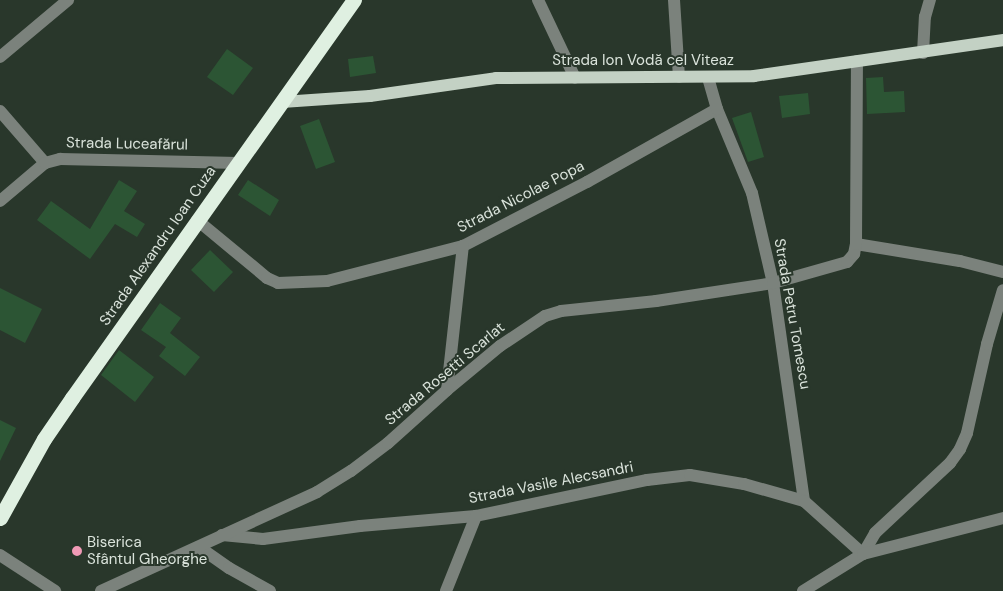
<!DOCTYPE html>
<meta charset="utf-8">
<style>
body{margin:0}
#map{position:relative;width:1003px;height:591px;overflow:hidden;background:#29372b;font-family:"DM Sans",sans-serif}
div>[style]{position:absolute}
.building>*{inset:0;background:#2c5534}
.minor>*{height:12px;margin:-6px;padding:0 6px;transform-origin:6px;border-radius:6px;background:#7b827c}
.major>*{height:12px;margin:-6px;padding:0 6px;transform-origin:6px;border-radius:6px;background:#c3d1c4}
.highway>*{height:15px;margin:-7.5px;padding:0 7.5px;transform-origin:7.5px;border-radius:7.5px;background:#dff0e1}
.dots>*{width:14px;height:14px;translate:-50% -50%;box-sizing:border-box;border:2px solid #29372b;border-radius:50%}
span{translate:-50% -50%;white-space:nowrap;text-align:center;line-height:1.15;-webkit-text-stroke:4px #29372b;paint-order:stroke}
.street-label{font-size:15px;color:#dae3db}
.poi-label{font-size:15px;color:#dae3db}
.left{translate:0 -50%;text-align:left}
</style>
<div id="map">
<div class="building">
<div style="clip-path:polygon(227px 49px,253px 68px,233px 95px,207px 77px)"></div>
<div style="clip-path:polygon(373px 56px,376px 73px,350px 77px,348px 59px)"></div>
<div style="clip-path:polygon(883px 77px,884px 92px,904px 91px,905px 112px,867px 114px,866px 78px)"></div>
<div style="clip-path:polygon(808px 93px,810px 114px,782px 118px,779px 96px)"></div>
<div style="clip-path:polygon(751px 112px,764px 157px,748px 162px,732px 118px)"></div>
<div style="clip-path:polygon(319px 119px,335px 162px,316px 169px,300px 126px)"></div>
<div style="clip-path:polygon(119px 180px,137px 191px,124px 211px,145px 224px,137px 237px,115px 224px,90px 259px,37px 220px,51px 201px,90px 229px)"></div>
<div style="clip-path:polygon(248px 180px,279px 200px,270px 216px,238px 195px)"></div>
<div style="clip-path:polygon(210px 250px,233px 272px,214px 292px,191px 270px)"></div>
<div style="clip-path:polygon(0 288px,42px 309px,25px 343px,0 330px)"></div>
<div style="clip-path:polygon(160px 303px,181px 318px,170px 333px,200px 357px,185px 376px,159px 356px,166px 347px,141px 330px)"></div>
<div style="clip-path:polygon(119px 350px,154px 377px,135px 402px,101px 375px)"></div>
<div style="clip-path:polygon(0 420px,16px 428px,0 461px)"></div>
</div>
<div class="minor">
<div style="left:538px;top:0;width:86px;rotate:64.6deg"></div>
<div style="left:674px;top:0;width:77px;rotate:86.3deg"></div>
<div style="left:923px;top:53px;width:36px;rotate:-87deg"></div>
<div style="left:925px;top:17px;width:18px;rotate:-74deg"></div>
<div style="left:0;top:57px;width:89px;rotate:-40deg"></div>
<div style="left:717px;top:109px;width:91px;rotate:67.4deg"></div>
<div style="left:752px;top:193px;width:92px;rotate:76.9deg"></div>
<div style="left:773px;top:283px;width:220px;rotate:81.9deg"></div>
<div style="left:0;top:111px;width:69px;rotate:49.1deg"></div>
<div style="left:0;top:201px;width:59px;rotate:-40.2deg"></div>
<div style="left:45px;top:163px;width:16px;rotate:-15deg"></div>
<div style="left:60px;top:159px;width:178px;rotate:1.3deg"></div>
<div style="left:197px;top:220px;width:91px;rotate:39.6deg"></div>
<div style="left:267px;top:278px;width:12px;rotate:24deg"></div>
<div style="left:278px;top:283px;width:49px;rotate:-2.3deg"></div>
<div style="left:327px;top:281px;width:140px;rotate:-14.4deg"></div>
<div style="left:463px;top:246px;width:140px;rotate:-27.3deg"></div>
<div style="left:587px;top:182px;width:149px;rotate:-29.3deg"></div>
<div style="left:717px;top:109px;width:33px;rotate:-106deg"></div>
<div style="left:856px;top:244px;width:105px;rotate:9.3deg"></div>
<div style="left:960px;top:261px;width:44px;rotate:14.3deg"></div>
<div style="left:447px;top:390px;width:145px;rotate:-83.7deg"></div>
<div style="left:222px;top:535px;width:41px;rotate:5.6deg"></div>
<div style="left:263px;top:539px;width:98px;rotate:-7.6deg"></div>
<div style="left:360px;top:526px;width:116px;rotate:-4.9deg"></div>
<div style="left:476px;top:516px;width:175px;rotate:-11.9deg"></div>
<div style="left:647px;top:480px;width:43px;rotate:-6.6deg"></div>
<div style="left:690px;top:475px;width:55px;rotate:9.5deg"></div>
<div style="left:744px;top:484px;width:62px;rotate:15.8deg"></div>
<div style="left:804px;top:501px;width:79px;rotate:41.9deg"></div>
<div style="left:199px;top:547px;width:37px;rotate:35deg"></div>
<div style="left:229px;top:568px;width:47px;rotate:29.3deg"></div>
<div style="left:863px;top:554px;width:24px;rotate:-60deg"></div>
<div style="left:875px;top:533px;width:103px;rotate:-43deg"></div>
<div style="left:950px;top:463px;width:17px;rotate:-54deg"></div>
<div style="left:960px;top:449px;width:17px;rotate:-66deg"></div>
<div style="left:967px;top:433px;width:91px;rotate:-77.3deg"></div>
<div style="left:987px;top:344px;width:56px;rotate:-73.5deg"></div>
<div style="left:0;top:555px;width:66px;rotate:33.2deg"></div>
<div style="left:101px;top:591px;width:238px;rotate:-24.6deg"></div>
<div style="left:317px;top:492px;width:40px;rotate:-32deg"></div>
<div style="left:351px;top:471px;width:46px;rotate:-37.1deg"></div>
<div style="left:388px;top:443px;width:79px;rotate:-41.9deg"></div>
<div style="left:447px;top:390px;width:69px;rotate:-39.7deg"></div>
<div style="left:500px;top:346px;width:54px;rotate:-33.7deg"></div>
<div style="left:545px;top:316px;width:17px;rotate:-17deg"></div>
<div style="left:561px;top:311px;width:96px;rotate:-6deg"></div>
<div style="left:656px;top:301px;width:118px;rotate:-8.7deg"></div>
<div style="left:773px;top:283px;width:77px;rotate:-15.8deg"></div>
<div style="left:847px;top:262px;width:11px;rotate:-49deg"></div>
<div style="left:854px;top:254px;width:10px;rotate:-79deg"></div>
<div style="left:856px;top:244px;width:183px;rotate:-89.7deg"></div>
<div style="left:446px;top:591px;width:81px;rotate:-68.2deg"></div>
<div style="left:803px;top:591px;width:70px;rotate:-31.7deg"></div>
<div style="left:863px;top:554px;width:145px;rotate:-14.4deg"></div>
</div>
<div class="major">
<div style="left:282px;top:102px;width:88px;rotate:-3.9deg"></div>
<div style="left:370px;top:96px;width:127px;rotate:-8.1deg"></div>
<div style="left:496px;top:78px;width:258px;rotate:-0.4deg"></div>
<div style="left:754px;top:76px;width:252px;rotate:-8.2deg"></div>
</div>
<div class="highway">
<div style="left:0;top:518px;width:90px;rotate:-60.9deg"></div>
<div style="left:44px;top:439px;width:50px;rotate:-55.7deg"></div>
<div style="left:72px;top:398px;width:488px;rotate:-54.7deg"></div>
</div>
<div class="dots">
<div style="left:77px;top:551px;background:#f09ab6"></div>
</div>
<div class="street-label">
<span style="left:643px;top:61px">Strada Ion Vodă cel Viteaz</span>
<span style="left:127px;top:144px;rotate:1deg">Strada Luceafărul</span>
<span style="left:521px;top:197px;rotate:-27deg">Strada Nicolae Popa</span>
<span style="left:158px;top:246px;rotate:-55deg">Strada Alexandru Ioan Cuza</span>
<span style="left:792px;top:314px;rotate:80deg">Strada Petru Tomescu</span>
<span style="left:445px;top:374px;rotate:-40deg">Strada Rosetti Scarlat</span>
<span style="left:551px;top:483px;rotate:-11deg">Strada Vasile Alecsandri</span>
</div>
<div class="poi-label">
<span class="left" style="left:87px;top:551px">Biserica<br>Sfântul Gheorghe</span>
</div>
</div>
